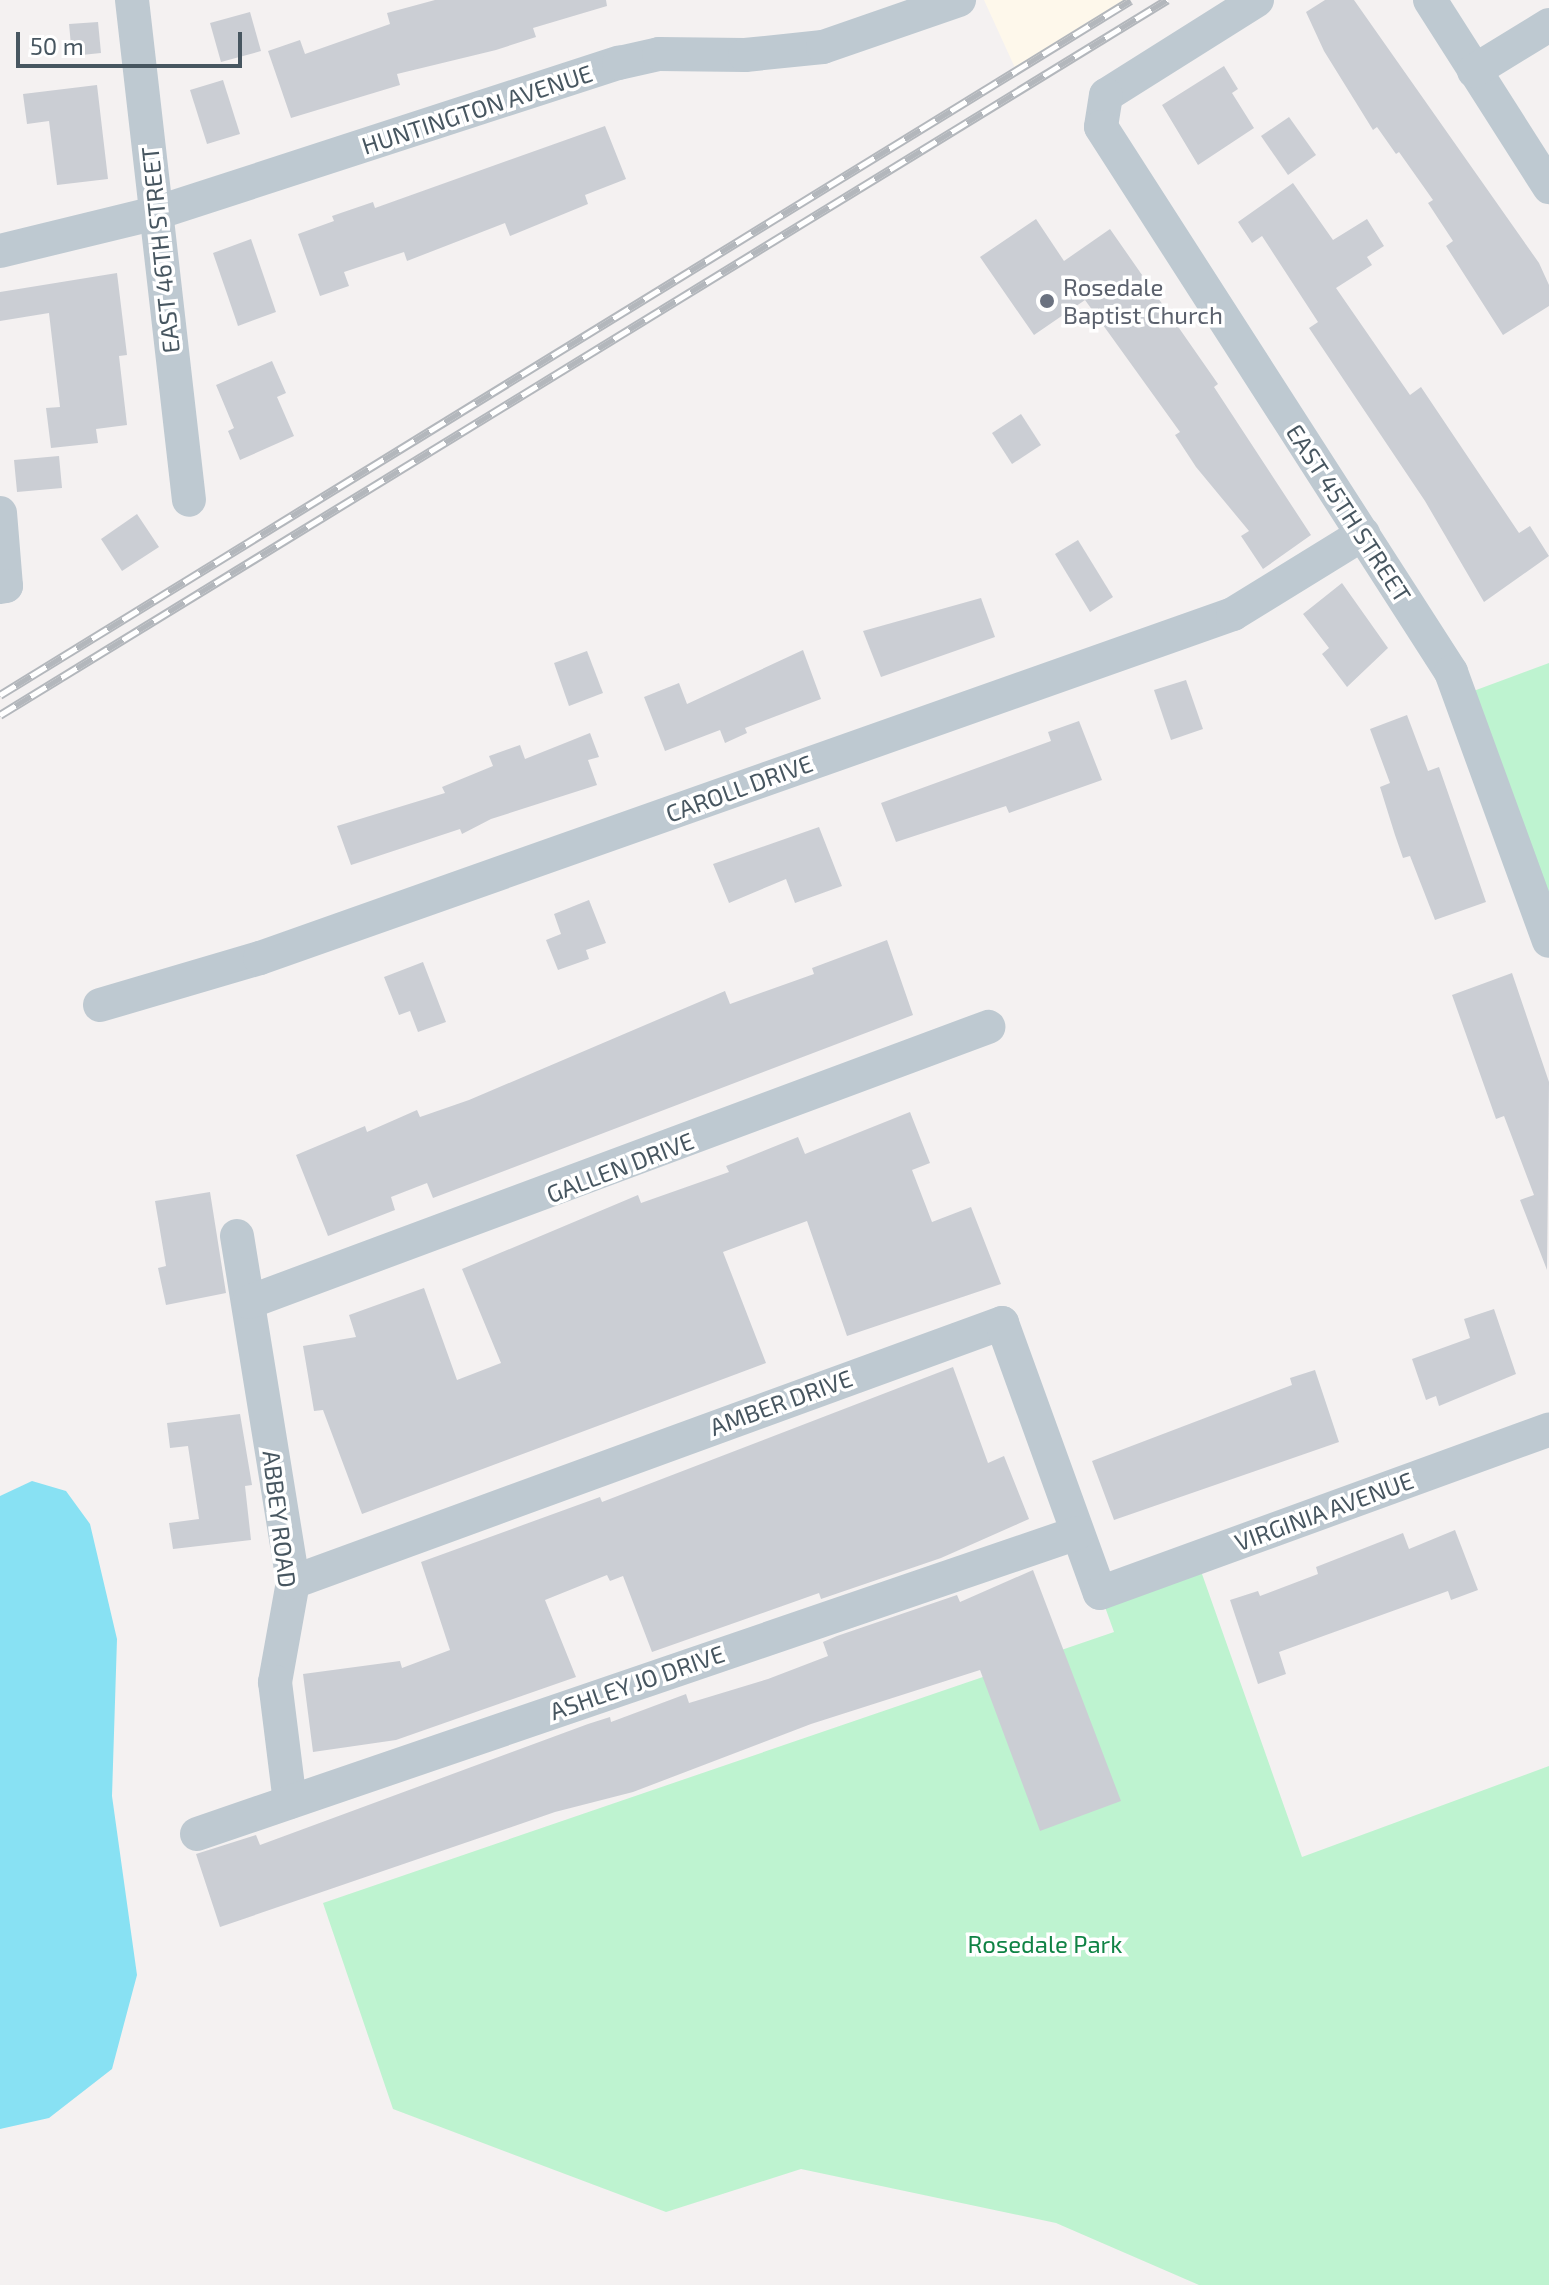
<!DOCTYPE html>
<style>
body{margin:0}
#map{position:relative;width:1549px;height:2285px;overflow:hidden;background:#f4f1f1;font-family:"Exo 2",sans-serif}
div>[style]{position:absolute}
.commercial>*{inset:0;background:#fef8eb}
.green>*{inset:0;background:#bef3d0}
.water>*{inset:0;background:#88e1f3}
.building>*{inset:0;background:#cbced4}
.minor>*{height:34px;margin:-17px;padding:0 17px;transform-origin:17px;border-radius:17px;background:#bec9d1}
.rail>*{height:9px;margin-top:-4.5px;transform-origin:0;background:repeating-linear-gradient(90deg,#fff 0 18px,#b3b7bc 0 36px);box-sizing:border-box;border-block:2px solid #b3b7bc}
.dots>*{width:22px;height:22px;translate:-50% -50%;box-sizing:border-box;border:4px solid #fff;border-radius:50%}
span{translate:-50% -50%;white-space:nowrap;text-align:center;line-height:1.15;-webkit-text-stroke:7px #fff;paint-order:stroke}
.street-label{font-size:24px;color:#475660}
.worship-label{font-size:24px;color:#5b616d}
.left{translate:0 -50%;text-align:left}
.park-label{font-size:24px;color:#108345}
.scale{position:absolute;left:16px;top:32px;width:226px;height:36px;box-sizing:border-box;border:4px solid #475660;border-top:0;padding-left:10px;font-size:24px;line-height:28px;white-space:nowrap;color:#475660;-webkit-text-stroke:6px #fff;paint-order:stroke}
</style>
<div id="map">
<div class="commercial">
<div style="clip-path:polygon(984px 0,1131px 0,1016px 70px)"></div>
</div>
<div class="green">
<div style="clip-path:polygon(1549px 663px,1549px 940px,1460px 696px)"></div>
<div style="clip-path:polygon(1196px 1557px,1302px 1857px,1549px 1766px,1549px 2285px,1199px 2285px,1056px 2223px,801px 2169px,666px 2212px,393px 2109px,323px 1903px,1114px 1632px,1100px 1593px)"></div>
</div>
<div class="water">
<div style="clip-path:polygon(32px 1481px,66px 1491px,90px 1524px,117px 1639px,112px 1796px,137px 1975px,112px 2069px,49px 2118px,0 2129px,0 1496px)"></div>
</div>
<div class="building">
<div style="clip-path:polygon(435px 0,606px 0,607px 6px,533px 28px,536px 37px,496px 50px,397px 74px,400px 85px,291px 118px,268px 51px,300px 40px,305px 54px,390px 24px,387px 13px)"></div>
<div style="clip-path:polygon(1325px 0,1354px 0,1539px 263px,1549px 285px,1549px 306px,1503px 335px,1446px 246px,1453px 241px,1428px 203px,1433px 200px,1399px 152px,1396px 154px,1377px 127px,1373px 130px,1324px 51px,1306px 12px)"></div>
<div style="clip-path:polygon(250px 12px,261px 51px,221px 62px,210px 23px)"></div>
<div style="clip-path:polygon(98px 22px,101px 53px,72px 56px,69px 24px)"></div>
<div style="clip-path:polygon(1224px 66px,1238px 89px,1232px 93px,1254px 128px,1198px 165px,1162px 105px)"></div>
<div style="clip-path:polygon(223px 80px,240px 134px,207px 144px,190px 90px)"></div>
<div style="clip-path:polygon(97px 85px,108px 179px,57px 185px,49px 121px,27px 124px,23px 94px)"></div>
<div style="clip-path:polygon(1289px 117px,1316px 155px,1288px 175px,1261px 136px)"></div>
<div style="clip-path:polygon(605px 126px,626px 179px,585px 195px,588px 204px,510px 236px,505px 223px,407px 261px,404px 252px,344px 272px,349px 286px,320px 296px,298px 234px,334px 221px,332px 216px,373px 202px,375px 208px)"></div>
<div style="clip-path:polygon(1293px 183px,1333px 240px,1367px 219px,1384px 246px,1367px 257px,1372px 265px,1336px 288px,1410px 395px,1421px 387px,1519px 533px,1530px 526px,1549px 556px,1484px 602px,1425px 501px,1309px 328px,1318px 322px,1262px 236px,1252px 243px,1238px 222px)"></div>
<div style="clip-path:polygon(1036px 219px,1064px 261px,1110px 229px,1218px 384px,1214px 387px,1311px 535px,1263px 569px,1241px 536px,1249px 531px,1196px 467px,1175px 435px,1180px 432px,1085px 300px,1034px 335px,980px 257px)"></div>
<div style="clip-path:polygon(251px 239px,276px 312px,238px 326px,213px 253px)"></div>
<div style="clip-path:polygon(117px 273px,127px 355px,119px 356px,127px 425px,96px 429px,98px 443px,51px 448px,46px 408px,60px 407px,49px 313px,0 321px,0 292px)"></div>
<div style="clip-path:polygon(272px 361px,286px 393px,277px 397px,294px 436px,240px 460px,228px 431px,234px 428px,216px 385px)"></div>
<div style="clip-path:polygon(1021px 414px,1041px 445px,1012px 464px,992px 433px)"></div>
<div style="clip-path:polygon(59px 456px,62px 488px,17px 492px,14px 460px)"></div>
<div style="clip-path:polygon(137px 514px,159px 547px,122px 571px,101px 539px)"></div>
<div style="clip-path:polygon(1078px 540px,1113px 597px,1090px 612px,1055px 554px)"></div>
<div style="clip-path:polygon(1342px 583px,1388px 648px,1347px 687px,1322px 654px,1329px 648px,1303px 614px)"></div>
<div style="clip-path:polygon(981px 598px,995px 637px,881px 677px,863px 631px)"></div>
<div style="clip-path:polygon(803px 650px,821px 699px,745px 728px,747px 733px,725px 743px,720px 730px,665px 751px,644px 697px,679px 683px,687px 704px)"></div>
<div style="clip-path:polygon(587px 651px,603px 693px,569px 706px,554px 663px)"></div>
<div style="clip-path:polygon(1186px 680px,1203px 729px,1171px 740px,1154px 690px)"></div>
<div style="clip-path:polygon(1407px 715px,1428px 771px,1439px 767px,1486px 902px,1435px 920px,1410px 856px,1403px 858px,1395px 835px,1380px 787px,1390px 783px,1370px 729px)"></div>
<div style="clip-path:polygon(1079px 721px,1102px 780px,1009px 813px,1006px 806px,896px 842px,881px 803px,1051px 741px,1048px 732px)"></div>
<div style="clip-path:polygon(590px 733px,599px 757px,588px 760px,597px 785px,491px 819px,462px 834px,460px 829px,351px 865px,337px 826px,445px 793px,442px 787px,493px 766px,489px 756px,520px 745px,525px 759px)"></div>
<div style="clip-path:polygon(819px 827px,842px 886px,795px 903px,786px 879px,729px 903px,713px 864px)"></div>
<div style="clip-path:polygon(589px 900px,606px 943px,586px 950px,589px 959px,558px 970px,546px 940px,561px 934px,554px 914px)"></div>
<div style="clip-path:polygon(887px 940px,913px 1015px,433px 1198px,427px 1183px,391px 1197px,395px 1210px,328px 1236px,296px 1155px,365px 1126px,367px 1132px,417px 1110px,420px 1117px,469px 1100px,725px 991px,730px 1004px,814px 974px,812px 968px)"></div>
<div style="clip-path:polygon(423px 962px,446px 1022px,418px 1032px,410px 1011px,399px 1015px,384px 977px)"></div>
<div style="clip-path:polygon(1512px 973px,1549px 1082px,1547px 1270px,1520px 1200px,1534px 1195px,1504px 1116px,1496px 1119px,1452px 995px)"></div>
<div style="clip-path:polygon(910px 1112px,930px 1163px,912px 1170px,932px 1222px,971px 1207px,1001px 1284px,847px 1336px,807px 1221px,723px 1252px,766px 1363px,362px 1514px,323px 1410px,314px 1411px,303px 1346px,356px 1337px,349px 1315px,424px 1288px,457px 1380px,501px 1363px,462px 1269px,638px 1195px,641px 1203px,729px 1172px,726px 1166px,798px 1137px,805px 1154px)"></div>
<div style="clip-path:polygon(210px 1192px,226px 1293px,166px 1305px,158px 1268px,166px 1266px,155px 1201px)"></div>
<div style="clip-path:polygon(1494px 1309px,1516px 1374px,1439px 1406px,1436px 1396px,1426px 1400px,1412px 1359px,1470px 1338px,1464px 1319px)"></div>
<div style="clip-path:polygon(953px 1367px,988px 1463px,1004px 1456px,1029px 1519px,941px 1558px,821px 1599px,819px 1593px,652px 1652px,623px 1576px,610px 1581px,607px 1575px,545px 1600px,576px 1677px,396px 1740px,313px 1752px,303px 1674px,400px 1661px,402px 1668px,450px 1650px,421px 1562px,600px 1497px,602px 1502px)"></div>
<div style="clip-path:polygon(1315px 1370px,1339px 1442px,1114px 1520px,1092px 1461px,1292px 1385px,1290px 1378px)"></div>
<div style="clip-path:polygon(240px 1414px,252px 1485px,245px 1486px,251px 1540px,173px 1549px,169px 1523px,199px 1519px,188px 1446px,170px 1448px,167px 1423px)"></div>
<div style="clip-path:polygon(1455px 1530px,1478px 1590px,1451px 1600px,1448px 1591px,1279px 1652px,1286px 1674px,1258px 1684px,1230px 1600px,1258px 1591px,1260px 1596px,1318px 1574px,1316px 1567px,1403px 1533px,1409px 1549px)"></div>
<div style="clip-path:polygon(1033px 1570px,1121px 1801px,1040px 1831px,980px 1670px,811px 1724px,633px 1792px,555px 1812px,220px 1927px,196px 1854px,256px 1835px,260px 1845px,588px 1724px,610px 1717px,611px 1722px,686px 1694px,689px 1703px,768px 1679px,828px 1656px,823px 1642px,837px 1636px,957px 1595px,960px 1602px)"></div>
</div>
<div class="minor">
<div style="left:132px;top:0;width:503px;rotate:83.5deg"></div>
<div style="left:1257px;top:0;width:178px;rotate:147.8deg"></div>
<div style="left:1106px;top:95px;width:32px;rotate:99deg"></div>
<div style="left:1101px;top:127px;width:648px;rotate:57.29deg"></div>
<div style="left:1451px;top:672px;width:286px;rotate:70deg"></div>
<div style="left:1430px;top:0;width:222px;rotate:57.5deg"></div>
<div style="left:1474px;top:71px;width:88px;rotate:-31.5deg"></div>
<div style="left:0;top:251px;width:161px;rotate:-13.7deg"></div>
<div style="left:156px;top:213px;width:487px;rotate:-18deg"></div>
<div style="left:619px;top:63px;width:41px;rotate:-12.7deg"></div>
<div style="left:659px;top:54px;width:86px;rotate:0.7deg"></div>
<div style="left:745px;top:55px;width:78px;rotate:-5.9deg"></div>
<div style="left:823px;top:47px;width:144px;rotate:-19.1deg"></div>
<div style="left:0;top:513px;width:73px;rotate:85.3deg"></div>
<div style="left:6px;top:586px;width:6px;rotate:171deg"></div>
<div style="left:100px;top:1005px;width:167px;rotate:-16.4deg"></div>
<div style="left:260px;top:958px;width:1032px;rotate:-19.47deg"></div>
<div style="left:1233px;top:614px;width:153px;rotate:-31.6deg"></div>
<div style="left:237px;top:1236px;width:351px;rotate:80.8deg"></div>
<div style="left:293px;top:1582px;width:102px;rotate:100.2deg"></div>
<div style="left:275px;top:1682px;width:121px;rotate:82.9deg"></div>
<div style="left:249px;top:1302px;width:789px;rotate:-20.41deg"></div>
<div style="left:293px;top:1582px;width:755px;rotate:-20.07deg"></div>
<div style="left:1002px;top:1323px;width:287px;rotate:70.1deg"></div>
<div style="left:1100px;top:1593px;width:478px;rotate:-20deg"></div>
<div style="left:197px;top:1834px;width:930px;rotate:-18.88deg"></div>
</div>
<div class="rail">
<div style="left:0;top:695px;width:1327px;rotate:-31.57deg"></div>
<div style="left:0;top:715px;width:1369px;rotate:-31.5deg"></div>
</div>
<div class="dots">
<div style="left:1047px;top:301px;background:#6b7280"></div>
</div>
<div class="street-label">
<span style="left:477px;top:109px;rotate:-18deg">HUNTINGTON AVENUE</span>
<span style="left:160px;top:250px;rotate:-96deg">EAST 46TH STREET</span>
<span style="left:1349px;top:513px;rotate:57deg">EAST 45TH STREET</span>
<span style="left:739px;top:788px;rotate:-20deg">CAROLL DRIVE</span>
<span style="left:620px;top:1167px;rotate:-21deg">GALLEN DRIVE</span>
<span style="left:781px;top:1402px;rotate:-20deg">AMBER DRIVE</span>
<span style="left:1324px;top:1511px;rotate:-20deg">VIRGINIA AVENUE</span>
<span style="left:280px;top:1519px;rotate:83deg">ABBEY ROAD</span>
<span style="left:637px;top:1682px;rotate:-19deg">ASHLEY JO DRIVE</span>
</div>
<div class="worship-label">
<span class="left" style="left:1063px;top:301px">Rosedale<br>Baptist Church</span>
</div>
<div class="park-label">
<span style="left:1045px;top:1944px">Rosedale Park</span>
</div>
<div class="scale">50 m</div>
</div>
